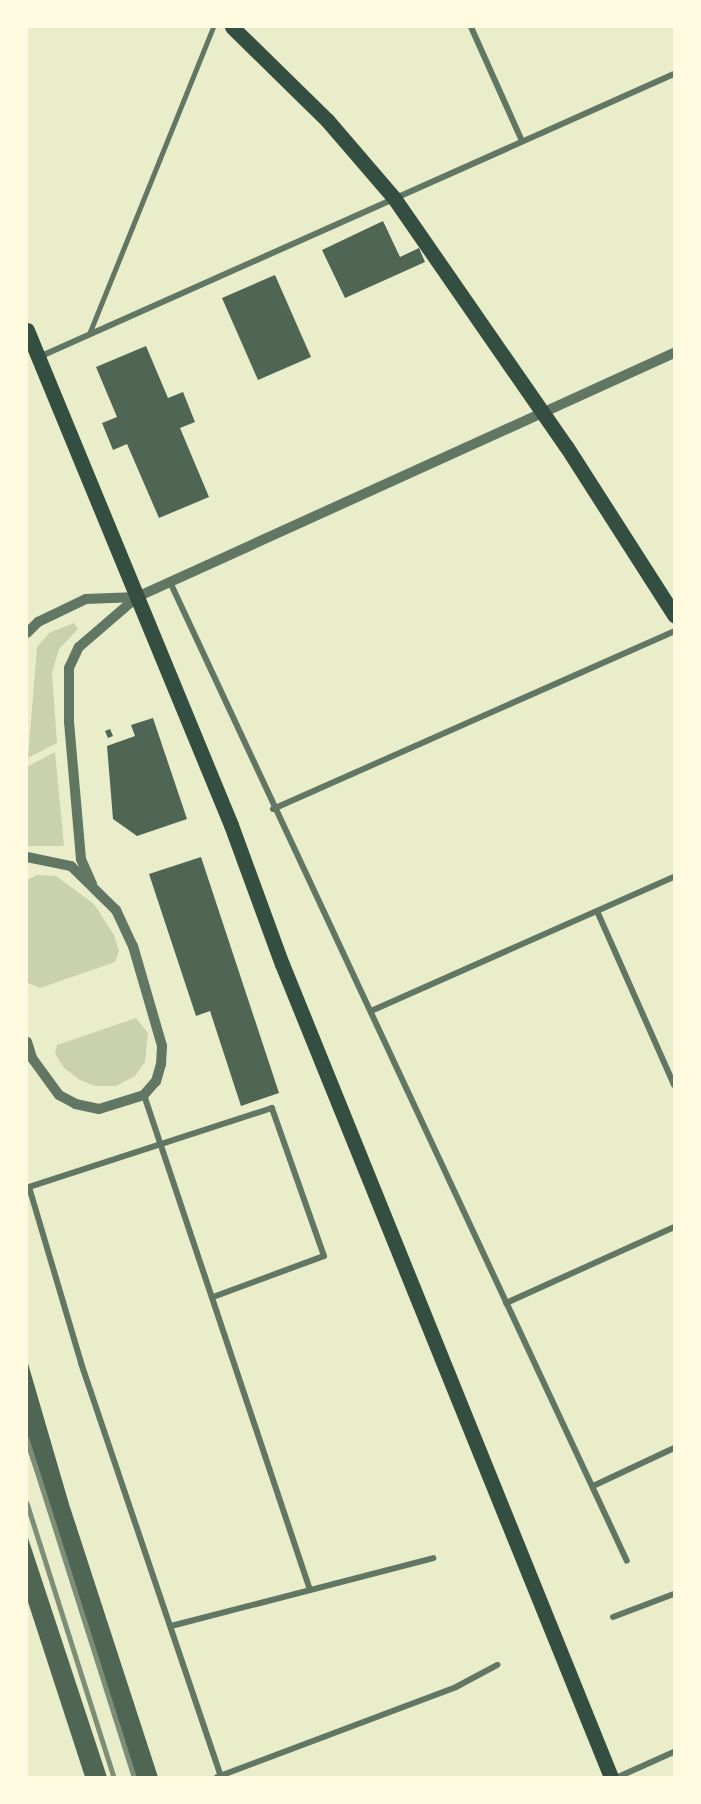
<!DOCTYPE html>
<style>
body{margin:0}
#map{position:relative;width:701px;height:1804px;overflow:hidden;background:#e9edc9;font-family:Montserrat,sans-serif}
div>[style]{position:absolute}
.green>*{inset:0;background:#cad2ad}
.building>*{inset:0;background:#4f6655}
.pedestrian>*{height:5px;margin:-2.5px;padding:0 2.5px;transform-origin:2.5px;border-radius:2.5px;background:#617663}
.minor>*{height:6px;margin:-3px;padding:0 3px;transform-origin:3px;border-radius:3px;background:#617663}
.tertiary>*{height:10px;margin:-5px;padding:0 5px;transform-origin:5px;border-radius:5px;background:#617663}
.primary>*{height:15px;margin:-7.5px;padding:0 7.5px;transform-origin:7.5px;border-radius:7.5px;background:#344e41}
.rail>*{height:4.5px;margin:-2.25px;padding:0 2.25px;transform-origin:2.25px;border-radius:2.25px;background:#7c8e77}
span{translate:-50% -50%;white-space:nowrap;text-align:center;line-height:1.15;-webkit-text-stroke:5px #fefae0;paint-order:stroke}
.frame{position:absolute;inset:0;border:28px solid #fefae0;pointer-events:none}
</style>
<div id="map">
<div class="green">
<div style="clip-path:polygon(74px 623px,78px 629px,59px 649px,52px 673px,57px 743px,28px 758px,37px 647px,49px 633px)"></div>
<div style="clip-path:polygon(55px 752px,64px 846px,27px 846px,27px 767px)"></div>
<div style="clip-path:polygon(37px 875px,56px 876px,94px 904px,114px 935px,119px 951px,115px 962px,40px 988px,28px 983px,27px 880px)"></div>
<div style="clip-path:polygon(136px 1018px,148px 1033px,145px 1062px,135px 1076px,116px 1086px,95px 1086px,80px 1080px,64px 1068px,55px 1053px,57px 1045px)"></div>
</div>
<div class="building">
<div style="clip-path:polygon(383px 221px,400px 257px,419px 248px,425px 262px,345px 298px,322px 250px)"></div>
<div style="clip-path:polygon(275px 275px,311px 357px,258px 380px,222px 298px)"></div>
<div style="clip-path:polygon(146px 346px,168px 398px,183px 392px,195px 422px,180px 428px,209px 497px,159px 518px,127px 444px,113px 450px,102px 423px,117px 417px,96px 367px)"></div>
<div style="clip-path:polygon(153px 718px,187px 819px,137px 836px,113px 819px,107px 746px,135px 736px,131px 725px)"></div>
<div style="clip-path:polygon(110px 729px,113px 736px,108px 738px,105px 731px)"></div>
<div style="clip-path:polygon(201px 857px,279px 1093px,241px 1106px,210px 1011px,196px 1016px,149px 874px)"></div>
<div style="clip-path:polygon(27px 1360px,69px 1504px,158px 1777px,135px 1777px,27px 1448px)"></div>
<div style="clip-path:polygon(27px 1535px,107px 1777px,85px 1777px,27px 1599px)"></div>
</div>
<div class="pedestrian">
<div style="left:89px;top:334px;width:331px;rotate:-68deg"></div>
</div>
<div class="minor">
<div style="left:471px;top:27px;width:125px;rotate:65.9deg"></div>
<div style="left:39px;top:357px;width:695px;rotate:-24.02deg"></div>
<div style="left:170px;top:582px;width:1080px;rotate:64.98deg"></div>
<div style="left:273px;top:809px;width:439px;rotate:-23.9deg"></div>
<div style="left:597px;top:911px;width:190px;rotate:66.1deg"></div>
<div style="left:371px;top:1011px;width:331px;rotate:-23.9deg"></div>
<div style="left:144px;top:1095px;width:522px;rotate:71.46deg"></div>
<div style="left:213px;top:1297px;width:118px;rotate:-20.3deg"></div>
<div style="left:324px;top:1256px;width:157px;rotate:-109.4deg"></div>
<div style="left:272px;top:1108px;width:256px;rotate:162deg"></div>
<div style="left:29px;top:1187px;width:184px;rotate:73.5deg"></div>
<div style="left:81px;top:1363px;width:436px;rotate:71.3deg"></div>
<div style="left:506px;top:1303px;width:184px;rotate:-24.3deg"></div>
<div style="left:593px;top:1486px;width:89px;rotate:-25.1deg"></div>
<div style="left:613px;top:1617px;width:65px;rotate:-20.7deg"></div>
<div style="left:171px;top:1626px;width:271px;rotate:-14.5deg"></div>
<div style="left:217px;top:1777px;width:255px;rotate:-20.6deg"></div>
<div style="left:456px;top:1687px;width:47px;rotate:-28.2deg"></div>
<div style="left:618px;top:1777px;width:61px;rotate:-24.1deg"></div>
</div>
<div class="tertiary">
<div style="left:27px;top:633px;width:16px;rotate:-45deg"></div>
<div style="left:38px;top:622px;width:53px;rotate:-25.6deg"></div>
<div style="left:86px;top:599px;width:51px;rotate:-2.2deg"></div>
<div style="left:27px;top:857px;width:45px;rotate:11.6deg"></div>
<div style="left:71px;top:866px;width:63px;rotate:44.4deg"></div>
<div style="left:116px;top:910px;width:40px;rotate:65deg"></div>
<div style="left:133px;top:946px;width:104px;rotate:73.8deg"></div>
<div style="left:162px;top:1046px;width:18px;rotate:93deg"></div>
<div style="left:161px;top:1064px;width:18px;rotate:106deg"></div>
<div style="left:156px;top:1081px;width:18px;rotate:131deg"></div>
<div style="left:144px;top:1095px;width:47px;rotate:162.7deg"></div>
<div style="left:99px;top:1109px;width:24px;rotate:-168deg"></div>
<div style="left:76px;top:1104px;width:19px;rotate:-152deg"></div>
<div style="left:59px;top:1095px;width:46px;rotate:-126.1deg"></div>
<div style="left:32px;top:1058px;width:17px;rotate:-107deg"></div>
<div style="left:92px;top:884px;width:27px;rotate:-114deg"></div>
<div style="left:81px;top:859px;width:138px;rotate:-95deg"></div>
<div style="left:69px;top:722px;width:54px;rotate:-90deg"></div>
<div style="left:69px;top:668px;width:23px;rotate:-65deg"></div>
<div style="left:79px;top:647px;width:77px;rotate:-40.8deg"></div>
<div style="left:137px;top:597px;width:590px;rotate:-24.44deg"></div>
</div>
<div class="primary">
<div style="left:232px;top:27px;width:133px;rotate:44.4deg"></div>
<div style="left:327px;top:120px;width:103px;rotate:49.3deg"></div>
<div style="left:394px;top:198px;width:302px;rotate:55.3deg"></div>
<div style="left:566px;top:446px;width:201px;rotate:57.4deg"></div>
<div style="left:27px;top:330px;width:535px;rotate:67.6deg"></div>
<div style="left:231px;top:825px;width:148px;rotate:69.9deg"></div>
<div style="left:282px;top:964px;width:877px;rotate:67.97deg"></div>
</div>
<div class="rail">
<div style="left:27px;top:1439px;width:355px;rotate:72.4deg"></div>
<div style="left:27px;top:1503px;width:287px;rotate:72.4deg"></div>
</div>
<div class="frame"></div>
</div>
